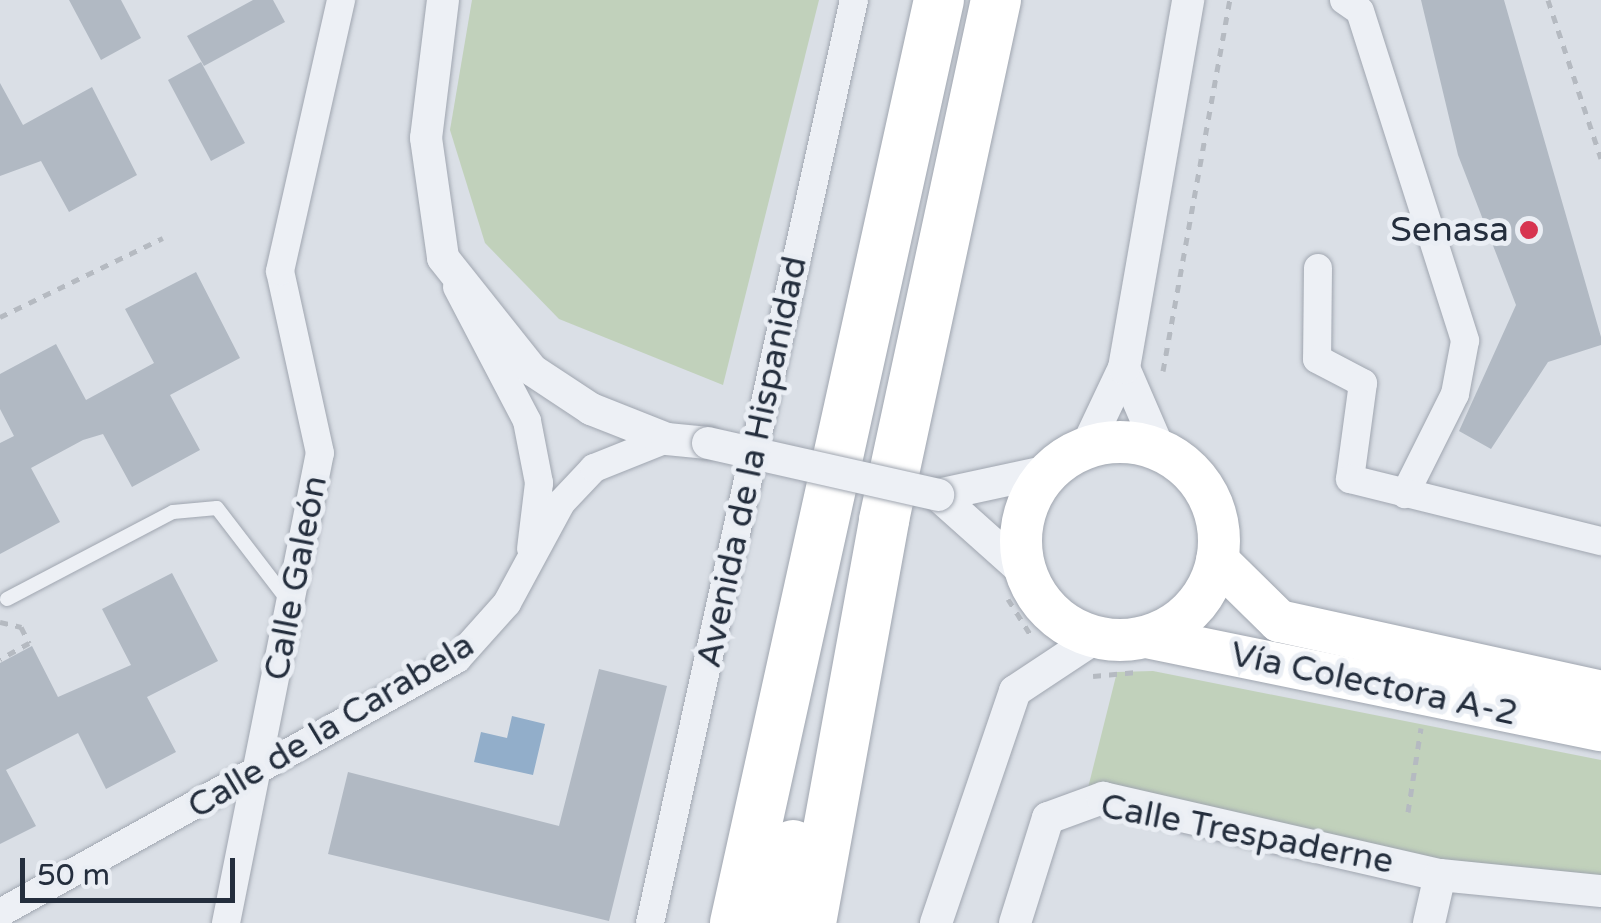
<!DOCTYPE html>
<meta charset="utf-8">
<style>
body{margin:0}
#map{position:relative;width:1601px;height:923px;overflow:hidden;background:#dadfe6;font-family:"Varela Round",sans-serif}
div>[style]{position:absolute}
.green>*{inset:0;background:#c1d1bb}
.water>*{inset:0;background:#92aeca}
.building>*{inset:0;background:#b1b9c3}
.path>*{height:5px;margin-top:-2.5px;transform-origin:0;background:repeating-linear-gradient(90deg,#b5bac1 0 8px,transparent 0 16px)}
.roads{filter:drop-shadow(0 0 2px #a0a6b0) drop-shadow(0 0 2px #a0a6b0)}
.service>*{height:14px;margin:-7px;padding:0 7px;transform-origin:7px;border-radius:7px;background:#edf0f5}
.minor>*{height:28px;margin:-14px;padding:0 14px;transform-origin:14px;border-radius:14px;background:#edf0f5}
.tertiary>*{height:32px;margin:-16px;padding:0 16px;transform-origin:16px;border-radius:16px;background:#edf0f5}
.primary>*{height:42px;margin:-21px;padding:0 21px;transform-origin:21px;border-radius:21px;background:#fff}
.primary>.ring{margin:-21px;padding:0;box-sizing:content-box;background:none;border:42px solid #fff;border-radius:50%}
.motorway>*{height:50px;margin:-25px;padding:0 25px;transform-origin:25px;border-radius:25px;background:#fff}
.bridges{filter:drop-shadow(0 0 2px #a0a6b0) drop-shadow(0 0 2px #a0a6b0)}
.tertiary-bridge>*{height:32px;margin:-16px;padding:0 16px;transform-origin:16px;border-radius:16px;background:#edf0f5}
.dots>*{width:28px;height:28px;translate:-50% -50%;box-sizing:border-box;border:5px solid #eaeef4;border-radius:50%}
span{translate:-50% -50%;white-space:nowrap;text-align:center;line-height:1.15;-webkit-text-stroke:10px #eaeef4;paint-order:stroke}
.poi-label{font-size:35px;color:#242e3d}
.right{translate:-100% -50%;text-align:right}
.street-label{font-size:35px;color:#242e3d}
.scale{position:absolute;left:20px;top:858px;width:215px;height:45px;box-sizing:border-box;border:5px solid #242e3d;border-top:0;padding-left:12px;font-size:30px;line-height:35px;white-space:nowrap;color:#242e3d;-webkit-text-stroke:8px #eaeef4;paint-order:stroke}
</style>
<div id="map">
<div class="green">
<div style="clip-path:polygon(472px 0,819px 0,723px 385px,559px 319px,485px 243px,450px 130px)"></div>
<div style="clip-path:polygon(1153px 671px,1601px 760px,1601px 879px,1427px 859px,1088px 788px,1117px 672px)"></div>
</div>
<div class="water">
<div style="clip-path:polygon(512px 716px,545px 724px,533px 775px,474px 762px,481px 732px,507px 738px)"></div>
</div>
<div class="building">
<div style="clip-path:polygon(69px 0,121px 0,141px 38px,101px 60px)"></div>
<div style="clip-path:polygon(253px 0,273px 0,285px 22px,204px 66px,187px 36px)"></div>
<div style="clip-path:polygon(1421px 0,1504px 0,1601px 337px,1601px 345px,1548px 362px,1491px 449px,1459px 431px,1516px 305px,1458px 155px)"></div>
<div style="clip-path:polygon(201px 62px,245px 143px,211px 161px,168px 80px)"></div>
<div style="clip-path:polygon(0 83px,23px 125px,92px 87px,137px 175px,69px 212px,41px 161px,0 176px)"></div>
<div style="clip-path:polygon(196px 272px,240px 358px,170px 395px,200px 450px,132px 487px,103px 434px,83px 440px,31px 468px,60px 522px,0 554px,0 443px,14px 436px,0 409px,0 374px,56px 344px,86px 400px,154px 363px,125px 309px)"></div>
<div style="clip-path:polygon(172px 573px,218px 661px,147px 697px,176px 752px,106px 789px,78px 733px,6px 770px,36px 826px,0 844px,0 663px,32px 646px,58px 697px,131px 665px,102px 609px)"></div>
<div style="clip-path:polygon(599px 669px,667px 686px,609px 921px,328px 854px,348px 772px,559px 826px)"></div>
</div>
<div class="path">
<div style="left:1548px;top:0;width:167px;rotate:71.5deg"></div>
<div style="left:0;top:317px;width:181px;rotate:-25.9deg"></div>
<div style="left:1163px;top:371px;width:377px;rotate:-79.8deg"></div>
<div style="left:1008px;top:599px;width:41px;rotate:57.8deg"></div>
<div style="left:0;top:622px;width:22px;rotate:13deg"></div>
<div style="left:21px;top:627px;width:18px;rotate:63deg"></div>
<div style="left:29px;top:643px;width:33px;rotate:151deg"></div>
<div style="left:1093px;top:676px;width:44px;rotate:-5.2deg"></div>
<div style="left:1408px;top:812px;width:85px;rotate:-81.2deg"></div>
</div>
<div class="roads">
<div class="service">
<div style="left:7px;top:599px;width:187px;rotate:-27.7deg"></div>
<div style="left:173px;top:512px;width:44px;rotate:-5.2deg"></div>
<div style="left:217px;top:508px;width:120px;rotate:52.5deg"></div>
</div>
<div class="minor">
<div style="left:1344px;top:0;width:19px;rotate:35deg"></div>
<div style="left:1360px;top:11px;width:346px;rotate:72.3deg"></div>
<div style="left:1465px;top:341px;width:54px;rotate:100.7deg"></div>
<div style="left:1455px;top:394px;width:112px;rotate:116.6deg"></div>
<div style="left:1318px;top:268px;width:91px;rotate:90.6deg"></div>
<div style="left:1317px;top:359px;width:52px;rotate:27.6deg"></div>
<div style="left:1363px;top:383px;width:97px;rotate:97.7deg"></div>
<div style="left:1350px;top:479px;width:259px;rotate:13.9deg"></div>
<div style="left:457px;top:287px;width:151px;rotate:62.4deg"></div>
<div style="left:527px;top:421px;width:63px;rotate:79deg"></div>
<div style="left:539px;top:483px;width:66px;rotate:96.9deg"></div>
<div style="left:0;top:913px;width:523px;rotate:-29.07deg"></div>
<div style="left:457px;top:659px;width:75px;rotate:-48.2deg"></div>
<div style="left:507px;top:603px;width:114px;rotate:-61.6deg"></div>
<div style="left:561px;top:503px;width:48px;rotate:-46.7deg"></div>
<div style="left:594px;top:468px;width:79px;rotate:-21.7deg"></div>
<div style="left:226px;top:923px;width:479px;rotate:-78.7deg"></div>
<div style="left:320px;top:453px;width:186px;rotate:-102.4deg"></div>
<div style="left:280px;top:271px;width:278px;rotate:-77.3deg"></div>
<div style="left:650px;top:923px;width:945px;rotate:-77.54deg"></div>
</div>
<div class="tertiary">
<div style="left:443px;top:0;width:139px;rotate:97deg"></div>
<div style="left:426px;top:138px;width:121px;rotate:81.9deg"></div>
<div style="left:443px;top:258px;width:143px;rotate:51.5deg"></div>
<div style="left:532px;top:370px;width:71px;rotate:33.5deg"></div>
<div style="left:591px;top:409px;width:82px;rotate:21.5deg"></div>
<div style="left:667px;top:439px;width:41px;rotate:5.6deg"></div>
<div style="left:1124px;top:368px;width:88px;rotate:66.6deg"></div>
<div style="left:1086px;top:448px;width:89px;rotate:-64.6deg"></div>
<div style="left:1124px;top:368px;width:374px;rotate:-80.1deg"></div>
<div style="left:938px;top:495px;width:115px;rotate:41.8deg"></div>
<div style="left:938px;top:495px;width:114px;rotate:-12.2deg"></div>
<div style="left:936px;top:923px;width:245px;rotate:-71.2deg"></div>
<div style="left:1015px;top:691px;width:96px;rotate:-33.5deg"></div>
<div style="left:1015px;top:923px;width:110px;rotate:-72.6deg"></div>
<div style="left:1048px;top:818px;width:59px;rotate:-20deg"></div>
<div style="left:1103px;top:798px;width:346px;rotate:12.9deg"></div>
<div style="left:1440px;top:875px;width:162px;rotate:5.7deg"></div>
<div style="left:1429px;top:923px;width:49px;rotate:-77.1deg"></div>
</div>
<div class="primary">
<div class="ring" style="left:1021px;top:442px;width:156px;height:156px"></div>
<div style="left:1217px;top:560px;width:87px;rotate:44.5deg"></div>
<div style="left:1279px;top:621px;width:330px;rotate:12.4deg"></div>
<div style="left:1146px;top:637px;width:464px;rotate:11.6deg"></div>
</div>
<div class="motorway">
<div style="left:735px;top:923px;width:945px;rotate:-77.54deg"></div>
<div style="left:775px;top:923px;width:80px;rotate:-77deg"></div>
<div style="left:811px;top:923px;width:410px;rotate:-79.7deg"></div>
<div style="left:884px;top:520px;width:532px;rotate:-77.85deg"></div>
</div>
</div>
<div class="bridges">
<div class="tertiary-bridge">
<div style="left:708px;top:443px;width:236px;rotate:12.7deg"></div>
</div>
</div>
<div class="dots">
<div style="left:1529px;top:230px;background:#d73450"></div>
</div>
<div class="poi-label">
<span class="right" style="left:1509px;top:230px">Senasa</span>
</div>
<div class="street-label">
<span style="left:752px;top:462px;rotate:-78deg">Avenida de la Hispanidad</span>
<span style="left:296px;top:578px;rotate:-79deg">Calle Galeón</span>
<span style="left:1374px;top:684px;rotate:12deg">Vía Colectora A-2</span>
<span style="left:331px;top:726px;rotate:-31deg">Calle de la Carabela</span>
<span style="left:1247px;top:834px;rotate:11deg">Calle Trespaderne</span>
</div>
<div class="scale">50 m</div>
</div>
